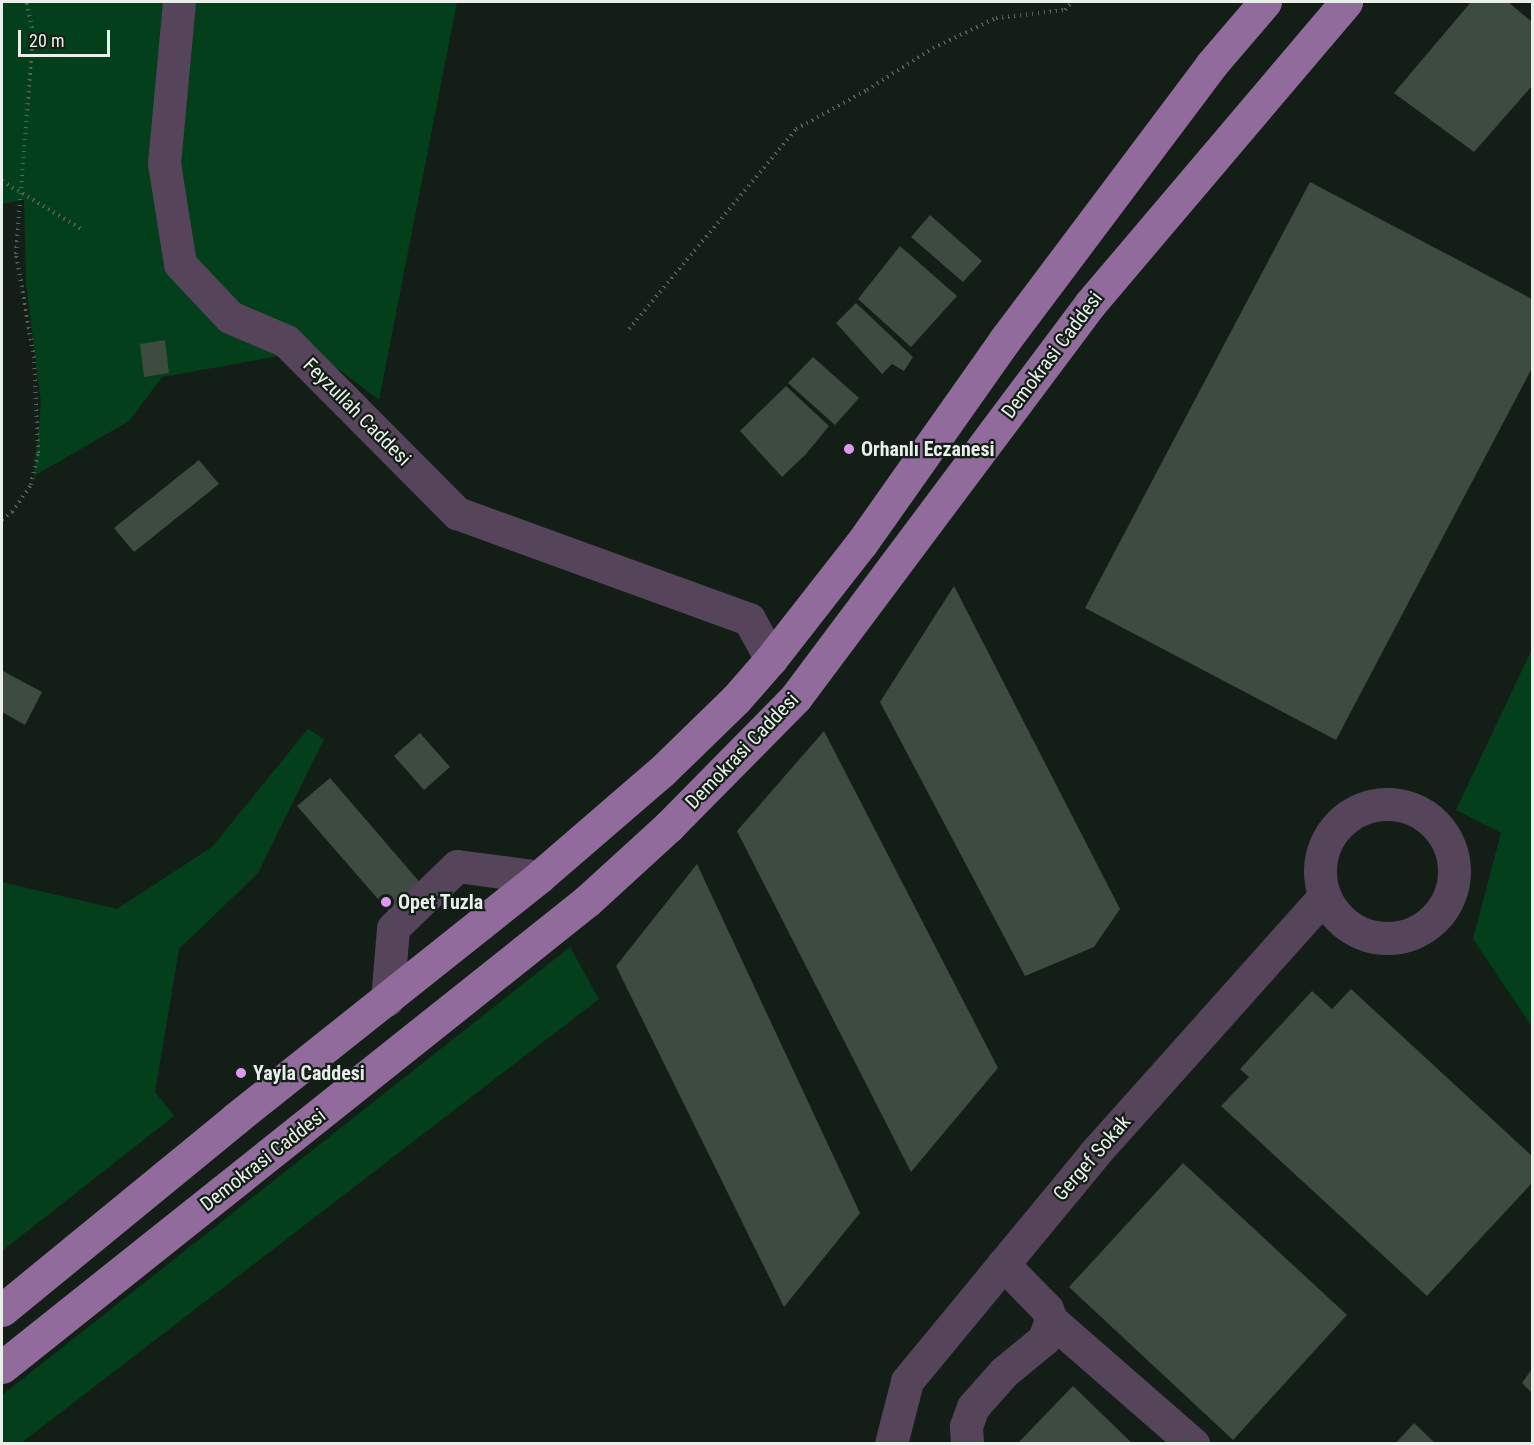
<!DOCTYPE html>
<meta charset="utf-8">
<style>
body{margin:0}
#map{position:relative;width:1534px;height:1445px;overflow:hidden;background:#131f16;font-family:"Roboto Condensed",sans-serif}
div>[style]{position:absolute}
.green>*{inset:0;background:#043f1b}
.building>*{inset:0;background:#3e4b40}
.path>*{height:4px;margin-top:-2px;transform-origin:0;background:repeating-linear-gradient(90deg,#576159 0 1.5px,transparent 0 6px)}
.minor>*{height:33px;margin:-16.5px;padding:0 16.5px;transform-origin:16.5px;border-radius:16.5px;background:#56445b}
.minor>.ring{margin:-16.5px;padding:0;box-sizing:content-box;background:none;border:33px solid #56445b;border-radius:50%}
.major>*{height:33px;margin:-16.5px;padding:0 16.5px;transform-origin:16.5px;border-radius:16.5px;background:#916b9c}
.dots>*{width:16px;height:16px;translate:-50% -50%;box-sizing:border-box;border:3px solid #131f16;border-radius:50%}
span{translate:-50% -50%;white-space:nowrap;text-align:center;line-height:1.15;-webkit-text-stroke:4.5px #131f16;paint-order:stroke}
.street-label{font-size:20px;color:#e8f0e9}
.poi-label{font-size:20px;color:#e8f0e9;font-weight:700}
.left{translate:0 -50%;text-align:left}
.frame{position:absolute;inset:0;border:3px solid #e8f0e9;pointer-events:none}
.scale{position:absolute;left:18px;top:30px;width:92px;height:27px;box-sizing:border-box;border:3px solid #e8f0e9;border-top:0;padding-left:8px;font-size:18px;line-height:21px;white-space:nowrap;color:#e8f0e9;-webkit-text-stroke:4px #131f16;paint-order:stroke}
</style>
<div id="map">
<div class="green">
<div style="clip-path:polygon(2px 2px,457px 2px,379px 400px,313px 350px,162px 377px,129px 421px,34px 476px,41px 403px,26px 283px,24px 200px,2px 204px)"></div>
<div style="clip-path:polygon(1532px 649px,1532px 1027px,1473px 939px,1501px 833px,1456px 810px)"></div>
<div style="clip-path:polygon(308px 729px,324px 739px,258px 873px,179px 949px,155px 1092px,174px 1116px,2px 1251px,2px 882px,117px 909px,212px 847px)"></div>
<div style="clip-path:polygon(570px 947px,599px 999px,21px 1443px,2px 1443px,2px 1395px)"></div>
</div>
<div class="building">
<div style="clip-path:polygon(1471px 2px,1508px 2px,1532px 22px,1532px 86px,1474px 152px,1394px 93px)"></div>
<div style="clip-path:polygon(1310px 182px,1532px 299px,1532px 368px,1336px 740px,1085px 608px)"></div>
<div style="clip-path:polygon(930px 215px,982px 261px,963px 282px,911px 237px)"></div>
<div style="clip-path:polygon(900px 246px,957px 296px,911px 347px,858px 299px)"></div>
<div style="clip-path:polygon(856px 303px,913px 357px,904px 371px,892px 364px,882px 374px,836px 323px)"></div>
<div style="clip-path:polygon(165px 340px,169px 373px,144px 377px,140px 344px)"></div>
<div style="clip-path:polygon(813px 357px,859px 398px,835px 425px,788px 383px)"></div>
<div style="clip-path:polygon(786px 386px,829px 426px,806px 454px,782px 477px,740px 431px)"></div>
<div style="clip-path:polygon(199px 460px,219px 484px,134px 552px,114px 528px)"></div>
<div style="clip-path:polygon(954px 586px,1120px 909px,1094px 947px,1025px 976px,880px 702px)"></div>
<div style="clip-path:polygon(3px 671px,42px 692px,25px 725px,2px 712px)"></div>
<div style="clip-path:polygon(824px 731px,998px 1068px,911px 1172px,737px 831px)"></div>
<div style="clip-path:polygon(420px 733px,450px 767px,424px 790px,394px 756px)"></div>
<div style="clip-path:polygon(330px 778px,423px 886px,391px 914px,297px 806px)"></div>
<div style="clip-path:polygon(697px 864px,860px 1213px,784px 1307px,616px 966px)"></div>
<div style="clip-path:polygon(1351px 989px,1532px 1156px,1532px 1183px,1427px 1296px,1221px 1106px,1249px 1077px,1240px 1069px,1312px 991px,1332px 1009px)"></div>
<div style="clip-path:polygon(1183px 1163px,1347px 1315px,1233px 1440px,1069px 1287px)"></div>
<div style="clip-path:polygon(1532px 1369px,1532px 1393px,1522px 1383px)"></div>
<div style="clip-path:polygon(1073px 1386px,1133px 1444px,1017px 1444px)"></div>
<div style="clip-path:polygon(1414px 1423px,1436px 1444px,1395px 1444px)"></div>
</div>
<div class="path">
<div style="left:2px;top:181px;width:95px;rotate:31.2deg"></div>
<div style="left:629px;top:329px;width:261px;rotate:-50.1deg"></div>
<div style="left:796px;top:129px;width:81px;rotate:-28.8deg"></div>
<div style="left:867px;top:90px;width:78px;rotate:-32.5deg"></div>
<div style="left:933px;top:48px;width:70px;rotate:-25.5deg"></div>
<div style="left:996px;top:18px;width:69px;rotate:-6.6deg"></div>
<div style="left:1065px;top:10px;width:11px;rotate:-49deg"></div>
<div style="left:2px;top:520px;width:13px;rotate:-39deg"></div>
<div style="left:12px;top:512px;width:33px;rotate:-55deg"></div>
<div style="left:31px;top:485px;width:33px;rotate:-78deg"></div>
<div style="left:38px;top:453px;width:95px;rotate:-92.4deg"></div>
<div style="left:34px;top:358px;width:106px;rotate:-99.8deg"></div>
<div style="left:16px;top:254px;width:221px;rotate:-85.6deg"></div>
<div style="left:33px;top:34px;width:33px;rotate:-101deg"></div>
</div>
<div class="minor">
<div style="left:179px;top:2px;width:162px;rotate:95.3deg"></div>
<div style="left:164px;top:163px;width:102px;rotate:81deg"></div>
<div style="left:180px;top:264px;width:73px;rotate:46.7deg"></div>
<div style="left:230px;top:317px;width:61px;rotate:23.2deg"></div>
<div style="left:286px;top:341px;width:243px;rotate:45.2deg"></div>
<div style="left:457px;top:513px;width:311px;rotate:20deg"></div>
<div style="left:749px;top:619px;width:46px;rotate:61.2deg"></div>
<div class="ring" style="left:1320px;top:804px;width:101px;height:101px"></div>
<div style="left:387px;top:1000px;width:72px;rotate:-85.2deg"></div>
<div style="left:393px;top:928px;width:89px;rotate:-44.1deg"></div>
<div style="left:457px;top:866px;width:83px;rotate:7.6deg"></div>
<div style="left:1051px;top:1320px;width:189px;rotate:41.1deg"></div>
<div style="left:891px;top:1444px;width:65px;rotate:-75.7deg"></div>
<div style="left:907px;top:1381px;width:293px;rotate:-50.5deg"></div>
<div style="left:1093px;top:1155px;width:346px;rotate:-48.2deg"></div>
<div style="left:967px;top:1444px;width:18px;rotate:-93deg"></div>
<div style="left:966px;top:1426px;width:20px;rotate:-70deg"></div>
<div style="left:973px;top:1407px;width:47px;rotate:-48.5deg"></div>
<div style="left:1004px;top:1372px;width:52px;rotate:-39.5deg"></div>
<div style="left:1044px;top:1339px;width:20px;rotate:-70deg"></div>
<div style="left:1051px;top:1320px;width:12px;rotate:-110deg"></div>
<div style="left:1047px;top:1309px;width:63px;rotate:-134.4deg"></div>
</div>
<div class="major">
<div style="left:2px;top:1310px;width:301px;rotate:-39.3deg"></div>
<div style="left:235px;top:1119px;width:389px;rotate:-38.5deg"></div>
<div style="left:539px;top:877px;width:162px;rotate:-40.8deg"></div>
<div style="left:662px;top:771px;width:103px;rotate:-44.2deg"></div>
<div style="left:736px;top:699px;width:53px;rotate:-48.8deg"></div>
<div style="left:771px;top:659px;width:146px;rotate:-52deg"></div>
<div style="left:861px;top:544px;width:248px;rotate:-54.8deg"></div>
<div style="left:1004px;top:341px;width:345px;rotate:-53.1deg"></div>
<div style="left:1211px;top:65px;width:83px;rotate:-49.4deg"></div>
<div style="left:2px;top:1367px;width:748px;rotate:-38.54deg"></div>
<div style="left:587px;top:901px;width:111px;rotate:-42.4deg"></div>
<div style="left:669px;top:826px;width:181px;rotate:-45.4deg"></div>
<div style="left:796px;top:697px;width:491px;rotate:-53.2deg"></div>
<div style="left:1090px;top:304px;width:396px;rotate:-49.7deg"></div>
</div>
<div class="dots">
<div style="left:849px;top:449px;background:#de98f2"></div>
<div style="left:386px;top:902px;background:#de98f2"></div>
<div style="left:241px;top:1073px;background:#de98f2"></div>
</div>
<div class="street-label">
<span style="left:1052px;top:355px;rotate:-53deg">Demokrasi Caddesi</span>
<span style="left:357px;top:412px;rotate:45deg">Feyzullah Caddesi</span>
<span style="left:742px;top:751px;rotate:-46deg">Demokrasi Caddesi</span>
<span style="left:1092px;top:1158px;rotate:-49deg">Gergef Sokak</span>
<span style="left:263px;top:1160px;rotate:-38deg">Demokrasi Caddesi</span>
</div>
<div class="poi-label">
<span class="left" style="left:861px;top:449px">Orhanlı Eczanesi</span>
<span class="left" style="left:398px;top:902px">Opet Tuzla</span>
<span class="left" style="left:253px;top:1073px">Yayla Caddesi</span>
</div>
<div class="frame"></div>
<div class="scale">20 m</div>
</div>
